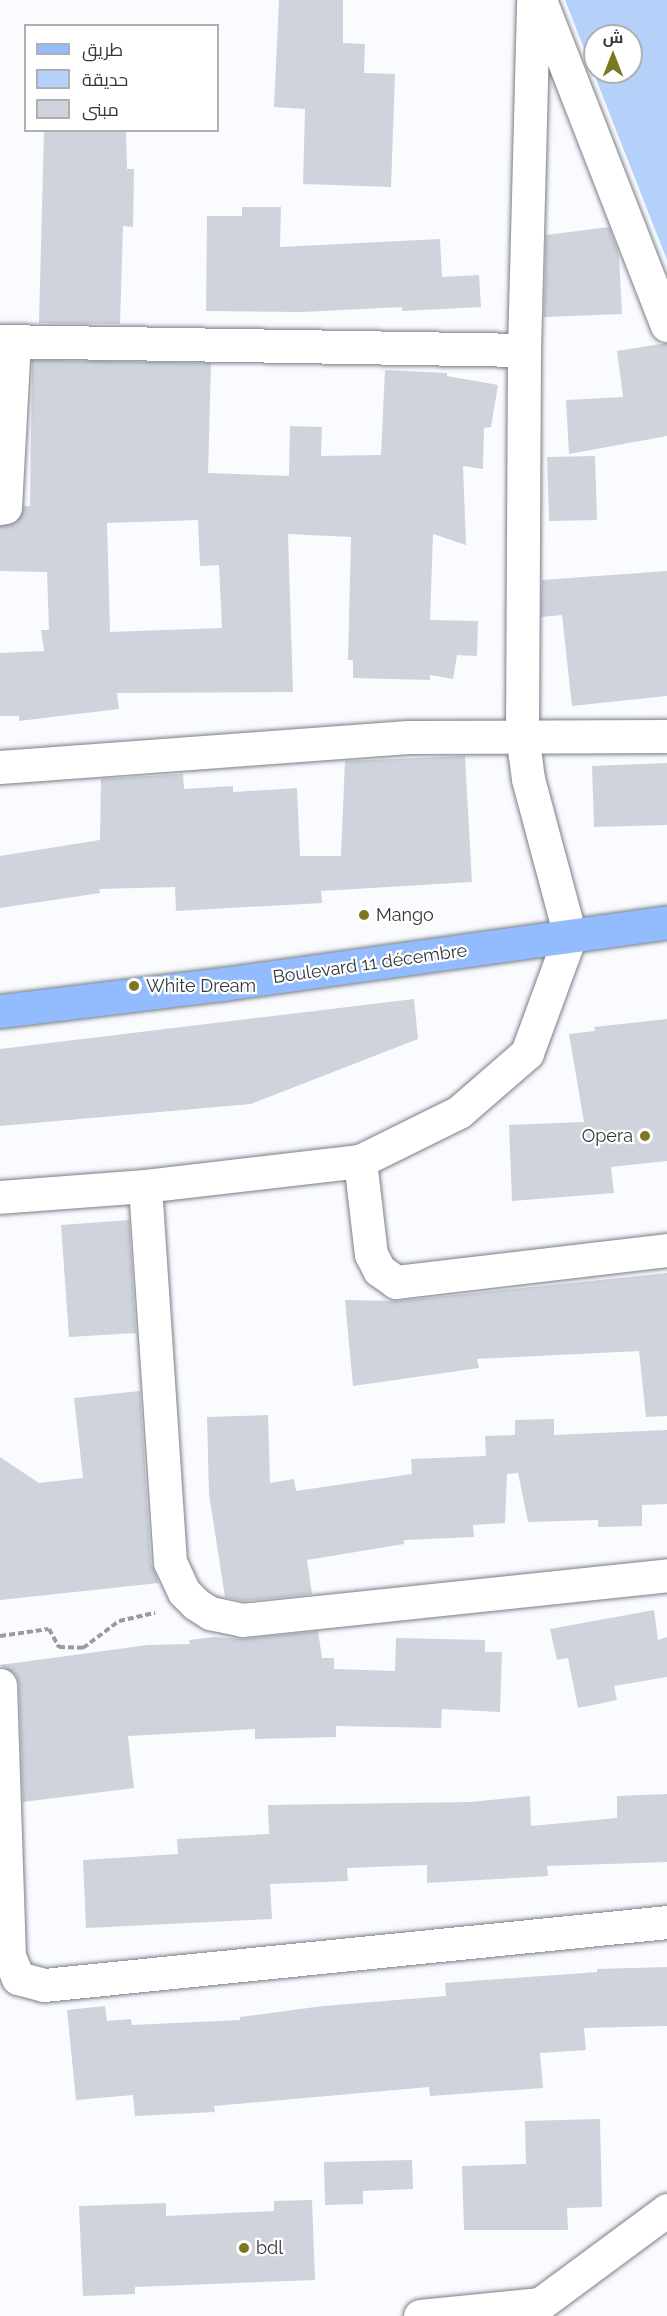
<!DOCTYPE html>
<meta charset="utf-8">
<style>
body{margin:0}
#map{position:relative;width:667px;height:2316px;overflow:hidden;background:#f9fbff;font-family:Raleway,Cairo,sans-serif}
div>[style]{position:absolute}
.green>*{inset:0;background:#b6d1f9}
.building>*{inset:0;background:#ced3dc}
.path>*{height:4px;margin-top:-2px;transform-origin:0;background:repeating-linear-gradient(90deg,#999b9f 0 6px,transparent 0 9px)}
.roads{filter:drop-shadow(0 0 2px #7a7f87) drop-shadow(0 0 2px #7a7f87)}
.minor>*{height:33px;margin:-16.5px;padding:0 16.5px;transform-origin:16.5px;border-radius:16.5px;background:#fff}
.major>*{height:33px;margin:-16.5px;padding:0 16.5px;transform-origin:16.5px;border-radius:16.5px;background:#92bcfe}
.dots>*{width:16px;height:16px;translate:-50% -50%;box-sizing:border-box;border:3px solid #fff;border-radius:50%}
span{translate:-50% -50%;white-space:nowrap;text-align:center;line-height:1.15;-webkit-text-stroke:4.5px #fff;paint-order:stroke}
.poi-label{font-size:18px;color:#34363a}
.left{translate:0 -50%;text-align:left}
.right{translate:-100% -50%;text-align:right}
.street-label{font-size:18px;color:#34363a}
.legend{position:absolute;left:24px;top:24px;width:195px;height:108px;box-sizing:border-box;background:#fff;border:2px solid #aeafb0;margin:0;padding:8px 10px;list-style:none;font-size:18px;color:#34363a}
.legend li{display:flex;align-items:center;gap:12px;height:30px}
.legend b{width:30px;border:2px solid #aeafb0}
.north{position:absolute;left:583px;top:24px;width:60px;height:60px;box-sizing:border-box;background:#fff;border:2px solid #aeafb0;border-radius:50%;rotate:0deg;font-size:16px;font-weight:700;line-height:24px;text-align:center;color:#34363a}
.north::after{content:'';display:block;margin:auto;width:21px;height:27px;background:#7a7920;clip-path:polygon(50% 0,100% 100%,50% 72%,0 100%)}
</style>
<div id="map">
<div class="green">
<div style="clip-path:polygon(evenodd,565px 0,667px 0,667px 260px,565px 0,595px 36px,631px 36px,631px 72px,595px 72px,595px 36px)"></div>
</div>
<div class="building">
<div style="clip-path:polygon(279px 0,343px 0,343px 43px,365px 44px,364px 73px,395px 74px,391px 187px,303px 184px,305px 109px,274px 107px)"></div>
<div style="clip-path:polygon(44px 130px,126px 130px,127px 169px,134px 169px,133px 227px,123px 226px,120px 324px,39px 323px)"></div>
<div style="clip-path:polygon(242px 207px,281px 207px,280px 247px,440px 239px,442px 277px,479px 275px,481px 307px,402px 311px,402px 307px,302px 312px,206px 311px,207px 216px,242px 216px)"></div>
<div style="clip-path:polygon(609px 227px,619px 254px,622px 314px,544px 317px,546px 235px)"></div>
<div style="clip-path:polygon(667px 343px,667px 436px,569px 454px,566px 400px,623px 397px,617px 351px)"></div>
<div style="clip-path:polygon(evenodd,32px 360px,211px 363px,208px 473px,289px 476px,290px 426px,322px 427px,321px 456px,381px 455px,385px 370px,447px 373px,447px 376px,498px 385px,491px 427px,484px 428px,483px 469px,463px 466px,466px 545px,433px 534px,430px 620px,478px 621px,477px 656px,457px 655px,453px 679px,430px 675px,430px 680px,353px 678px,353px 660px,348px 660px,351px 537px,288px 534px,293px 692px,117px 693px,119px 709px,19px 721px,19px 716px,0 716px,0 653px,44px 651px,41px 630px,49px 630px,47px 572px,0 571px,0 526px,16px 522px,24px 506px,30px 506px,32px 360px,198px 520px,200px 566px,219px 565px,222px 628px,110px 632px,107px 523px,198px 520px)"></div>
<div style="clip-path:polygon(595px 456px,597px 520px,549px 521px,547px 457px)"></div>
<div style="clip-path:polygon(667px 571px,667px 696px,572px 706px,562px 615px,541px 617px,542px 580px)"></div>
<div style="clip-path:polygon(465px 756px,472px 882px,321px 891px,322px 903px,176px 911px,175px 887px,99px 889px,100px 893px,0 908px,0 856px,100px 840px,101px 779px,183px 774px,184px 789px,233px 786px,233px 792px,297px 788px,300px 856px,341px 856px,345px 761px)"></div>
<div style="clip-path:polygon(667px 763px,667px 825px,594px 827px,592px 766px)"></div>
<div style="clip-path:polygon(414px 999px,418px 1039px,251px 1104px,0 1126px,0 1049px)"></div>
<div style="clip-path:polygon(667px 1019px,667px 1161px,611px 1167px,614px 1193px,512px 1201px,509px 1125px,584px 1122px,569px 1034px,595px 1031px,594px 1027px)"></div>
<div style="clip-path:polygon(129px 1220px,136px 1333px,69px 1337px,61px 1225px)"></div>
<div style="clip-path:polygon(667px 1273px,667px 1416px,646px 1417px,639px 1351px,477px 1359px,479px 1368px,353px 1386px,345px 1300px,398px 1301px)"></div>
<div style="clip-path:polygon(140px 1391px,151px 1563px,159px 1583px,0 1600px,0 1457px,39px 1483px,83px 1478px,74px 1398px)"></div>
<div style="clip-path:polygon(268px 1415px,270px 1483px,294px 1479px,296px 1491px,412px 1474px,411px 1459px,486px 1456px,485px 1436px,515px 1435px,515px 1420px,554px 1419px,554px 1435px,667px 1430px,667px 1504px,642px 1505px,642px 1526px,598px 1527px,598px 1520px,528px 1522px,518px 1473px,507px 1474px,505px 1523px,473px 1525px,474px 1537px,404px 1540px,404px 1544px,307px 1560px,312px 1594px,243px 1601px,225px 1597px,209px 1494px,207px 1417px)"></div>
<div style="clip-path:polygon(654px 1610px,658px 1640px,667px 1637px,667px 1677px,614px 1686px,617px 1700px,578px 1708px,568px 1658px,557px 1660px,550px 1629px)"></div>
<div style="clip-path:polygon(318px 1631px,322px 1658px,334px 1658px,334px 1669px,395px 1671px,396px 1638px,485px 1640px,485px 1652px,502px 1652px,500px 1712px,442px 1709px,441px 1728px,336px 1726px,336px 1737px,255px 1739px,255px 1729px,128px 1736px,134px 1788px,23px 1802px,19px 1684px,16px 1675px,0 1665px,148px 1645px,190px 1644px,189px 1640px,214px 1637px,244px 1639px)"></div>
<div style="clip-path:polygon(667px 1794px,667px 1862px,547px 1866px,548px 1876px,427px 1883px,427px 1865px,347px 1868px,348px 1881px,270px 1884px,272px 1919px,86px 1928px,83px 1860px,178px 1854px,177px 1839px,269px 1834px,268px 1805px,471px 1802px,530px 1796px,531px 1826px,617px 1818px,617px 1796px)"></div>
<div style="clip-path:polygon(667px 1967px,667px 2026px,584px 2028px,586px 2050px,540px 2053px,543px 2088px,430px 2096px,429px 2087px,214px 2106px,215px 2112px,135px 2116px,133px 2095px,76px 2100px,67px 2010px,105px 2006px,107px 2021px,131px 2019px,132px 2025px,240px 2020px,240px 2017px,323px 2006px,446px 1996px,445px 1983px,597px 1972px,597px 1969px)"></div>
<div style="clip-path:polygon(600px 2119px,602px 2207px,567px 2208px,568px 2230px,464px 2230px,462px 2166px,526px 2164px,525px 2121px)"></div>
<div style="clip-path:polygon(412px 2160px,413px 2189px,363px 2191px,363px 2204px,325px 2205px,324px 2162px)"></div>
<div style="clip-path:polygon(312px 2200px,315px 2280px,135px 2287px,135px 2294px,83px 2296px,79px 2206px,166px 2203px,166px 2216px,274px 2211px,274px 2201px)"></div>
</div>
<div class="path">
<div style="left:0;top:1636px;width:49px;rotate:-8.1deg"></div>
<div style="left:49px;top:1629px;width:21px;rotate:61deg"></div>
<div style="left:59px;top:1647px;width:24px;rotate:2deg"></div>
<div style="left:83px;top:1648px;width:45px;rotate:-36.9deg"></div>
<div style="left:119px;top:1621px;width:37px;rotate:-13deg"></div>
</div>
<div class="roads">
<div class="minor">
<div style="left:540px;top:0;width:349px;rotate:68.7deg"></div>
<div style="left:0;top:341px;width:524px;rotate:0.98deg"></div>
<div style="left:524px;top:350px;width:384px;rotate:90.3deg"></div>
<div style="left:522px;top:734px;width:45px;rotate:82.4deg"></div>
<div style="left:528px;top:779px;width:163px;rotate:75deg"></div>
<div style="left:570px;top:936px;width:125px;rotate:110.2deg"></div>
<div style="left:527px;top:1053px;width:90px;rotate:139.1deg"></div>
<div style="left:459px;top:1112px;width:110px;rotate:153.7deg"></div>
<div style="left:360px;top:1161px;width:216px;rotate:173.4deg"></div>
<div style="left:145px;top:1186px;width:145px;rotate:175.7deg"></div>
<div style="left:524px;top:350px;width:350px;rotate:-88.5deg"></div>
<div style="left:0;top:508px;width:5px;rotate:-11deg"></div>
<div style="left:5px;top:507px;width:166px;rotate:-86.9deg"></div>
<div style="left:0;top:767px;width:409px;rotate:-4.2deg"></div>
<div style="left:408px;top:737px;width:259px;rotate:-0.2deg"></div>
<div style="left:360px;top:1161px;width:94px;rotate:83.3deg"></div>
<div style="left:371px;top:1254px;width:18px;rotate:63deg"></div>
<div style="left:379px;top:1270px;width:21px;rotate:35deg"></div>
<div style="left:396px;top:1282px;width:273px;rotate:-6.7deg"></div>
<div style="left:145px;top:1186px;width:377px;rotate:86.2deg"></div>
<div style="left:170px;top:1562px;width:33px;rotate:65deg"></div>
<div style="left:184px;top:1592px;width:17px;rotate:45deg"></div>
<div style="left:196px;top:1604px;width:17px;rotate:33deg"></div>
<div style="left:210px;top:1613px;width:33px;rotate:12deg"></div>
<div style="left:242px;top:1620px;width:427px;rotate:-6deg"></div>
<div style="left:0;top:1685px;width:271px;rotate:88.1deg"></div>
<div style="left:9px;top:1956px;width:24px;rotate:68deg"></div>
<div style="left:18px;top:1978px;width:27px;rotate:15deg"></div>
<div style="left:44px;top:1985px;width:626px;rotate:-5.77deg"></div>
<div style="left:420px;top:2316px;width:121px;rotate:-5.7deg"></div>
<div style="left:532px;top:2316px;width:14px;rotate:-56deg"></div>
<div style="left:540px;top:2304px;width:158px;rotate:-36.5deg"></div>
</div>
<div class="major">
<div style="left:0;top:1011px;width:225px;rotate:-6.9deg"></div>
<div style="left:223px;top:984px;width:448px;rotate:-7.9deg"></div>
</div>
</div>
<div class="dots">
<div style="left:364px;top:915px;background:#7a7920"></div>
<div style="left:134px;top:986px;background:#7a7920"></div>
<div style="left:645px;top:1136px;background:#7a7920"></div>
<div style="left:244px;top:2248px;background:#7a7920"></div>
</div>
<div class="poi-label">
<span class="left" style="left:376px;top:915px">Mango</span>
<span class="left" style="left:146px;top:986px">White Dream</span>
<span class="right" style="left:633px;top:1136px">Opera</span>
<span class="left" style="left:256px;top:2248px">bdl</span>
</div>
<div class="street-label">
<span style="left:370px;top:964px;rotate:-8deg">Boulevard 11 décembre</span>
</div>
<ul class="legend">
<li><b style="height:8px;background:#92bcfe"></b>طريق</li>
<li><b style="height:16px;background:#b6d1f9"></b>حديقة</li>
<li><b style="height:16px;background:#ced3dc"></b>مبنى</li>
</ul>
<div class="north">ش</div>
</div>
